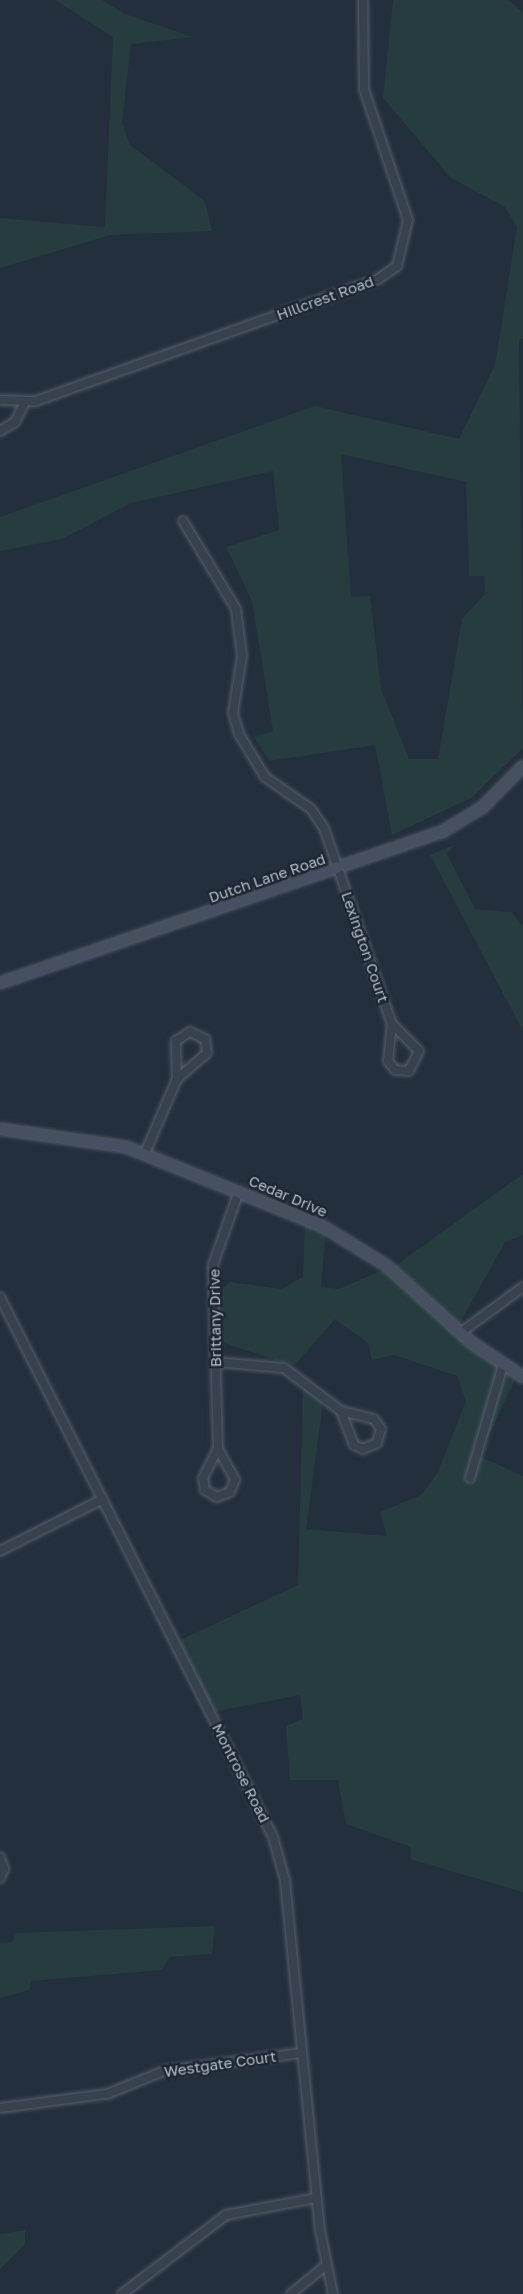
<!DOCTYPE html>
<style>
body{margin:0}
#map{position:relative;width:523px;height:2294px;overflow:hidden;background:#242f3e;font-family:"Golos Text",sans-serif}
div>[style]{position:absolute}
.green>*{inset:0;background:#263c3f}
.roads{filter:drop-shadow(0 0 2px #565f6c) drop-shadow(0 0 2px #565f6c)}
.street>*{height:8px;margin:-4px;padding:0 4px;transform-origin:4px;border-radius:4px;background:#38414e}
.secondary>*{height:10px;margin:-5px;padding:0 5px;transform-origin:5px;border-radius:5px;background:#465061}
span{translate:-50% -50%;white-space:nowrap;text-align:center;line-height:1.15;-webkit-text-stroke:5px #1d2633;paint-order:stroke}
.street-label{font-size:15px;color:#b4bcc9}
</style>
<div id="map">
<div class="green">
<div style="clip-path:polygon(55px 0,102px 0,125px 14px,193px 37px,131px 44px,122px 123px,130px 145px,205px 201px,212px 231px,110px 235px,0 268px,0 218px,105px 227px,113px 37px)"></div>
<div style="clip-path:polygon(evenodd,393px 0,508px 0,523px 12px,523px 338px,519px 340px,523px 748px,471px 798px,392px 835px,375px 745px,269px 761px,254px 737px,273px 731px,252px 601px,226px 547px,279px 530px,273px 471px,131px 503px,62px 539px,0 551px,0 517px,315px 406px,459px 439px,495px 365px,517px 227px,505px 207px,451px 178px,383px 98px,393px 0,341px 454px,466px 482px,469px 576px,484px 576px,485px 594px,462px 619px,438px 759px,409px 759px,381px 689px,370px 596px,351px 597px,341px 454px)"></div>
<div style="clip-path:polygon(454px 845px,447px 854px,475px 909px,511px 912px,523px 927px,523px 1031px,430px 855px)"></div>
<div style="clip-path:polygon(523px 1174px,523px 1235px,505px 1242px,456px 1330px,518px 1373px,479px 1456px,523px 1476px,523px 1892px,410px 1859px,411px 1847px,346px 1824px,338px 1780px,290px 1780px,286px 1726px,303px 1719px,300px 1695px,212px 1712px,176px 1642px,298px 1585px,303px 1388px,323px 1403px,306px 1529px,387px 1536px,380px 1512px,421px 1495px,437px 1474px,466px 1401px,457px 1376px,394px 1355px,372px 1360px,368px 1343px,335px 1319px,294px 1366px,221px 1342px,217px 1293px,230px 1282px,281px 1289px,303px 1277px,305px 1221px,326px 1230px,321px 1287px,339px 1289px,399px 1263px)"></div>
<div style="clip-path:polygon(215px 1926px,212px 1954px,170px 1957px,162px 1970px,30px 1981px,30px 1990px,0 1998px,0 1943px,12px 1942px,16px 1933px)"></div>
<div style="clip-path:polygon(25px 2230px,25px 2244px,0 2269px,0 2234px)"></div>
</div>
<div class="roads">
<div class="street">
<div style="left:0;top:400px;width:36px;rotate:2deg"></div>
<div style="left:36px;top:401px;width:363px;rotate:-19.6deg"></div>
<div style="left:378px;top:279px;width:23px;rotate:-34deg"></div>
<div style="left:397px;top:266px;width:47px;rotate:-76.6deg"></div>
<div style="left:408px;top:220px;width:138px;rotate:-108.6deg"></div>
<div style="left:364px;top:89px;width:89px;rotate:-90.6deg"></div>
<div style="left:0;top:431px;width:17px;rotate:-31deg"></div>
<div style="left:15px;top:422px;width:22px;rotate:-63deg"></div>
<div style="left:183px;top:521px;width:103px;rotate:58.9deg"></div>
<div style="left:236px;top:609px;width:47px;rotate:82.7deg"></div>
<div style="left:242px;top:656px;width:58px;rotate:99deg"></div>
<div style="left:233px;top:713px;width:22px;rotate:74deg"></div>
<div style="left:239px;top:734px;width:50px;rotate:58.8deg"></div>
<div style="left:265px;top:777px;width:56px;rotate:34.8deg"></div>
<div style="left:311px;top:809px;width:23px;rotate:56deg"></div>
<div style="left:324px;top:828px;width:207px;rotate:70.9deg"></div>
<div style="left:392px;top:1024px;width:38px;rotate:45deg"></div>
<div style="left:419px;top:1051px;width:22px;rotate:117deg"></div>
<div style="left:409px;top:1071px;width:14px;rotate:-176deg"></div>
<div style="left:395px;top:1070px;width:11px;rotate:-128deg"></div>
<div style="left:388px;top:1061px;width:37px;rotate:-84deg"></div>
<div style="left:190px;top:1032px;width:17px;rotate:25deg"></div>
<div style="left:205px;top:1039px;width:14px;rotate:82deg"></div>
<div style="left:207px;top:1053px;width:40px;rotate:139deg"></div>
<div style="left:177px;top:1079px;width:38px;rotate:-92deg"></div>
<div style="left:176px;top:1041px;width:17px;rotate:-33deg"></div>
<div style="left:145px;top:1153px;width:81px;rotate:-66.6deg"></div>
<div style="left:0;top:1297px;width:605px;rotate:63.18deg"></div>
<div style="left:273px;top:1837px;width:45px;rotate:74.4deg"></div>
<div style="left:285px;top:1880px;width:352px;rotate:84.3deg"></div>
<div style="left:320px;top:2230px;width:65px;rotate:78.5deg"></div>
<div style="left:460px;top:1333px;width:78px;rotate:-36.1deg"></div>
<div style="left:215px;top:1362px;width:69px;rotate:5deg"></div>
<div style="left:284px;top:1368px;width:71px;rotate:37deg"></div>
<div style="left:341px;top:1411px;width:34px;rotate:14deg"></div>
<div style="left:374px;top:1419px;width:12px;rotate:55deg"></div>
<div style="left:381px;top:1429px;width:15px;rotate:106deg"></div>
<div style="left:377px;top:1443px;width:15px;rotate:157deg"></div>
<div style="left:363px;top:1449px;width:10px;rotate:-156deg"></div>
<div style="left:354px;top:1445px;width:36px;rotate:-111deg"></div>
<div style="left:218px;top:1449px;width:184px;rotate:-91.6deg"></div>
<div style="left:213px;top:1265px;width:78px;rotate:-70.6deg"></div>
<div style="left:218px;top:1449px;width:35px;rotate:61deg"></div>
<div style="left:235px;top:1480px;width:13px;rotate:113deg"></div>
<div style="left:230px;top:1492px;width:14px;rotate:159deg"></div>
<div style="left:217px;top:1497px;width:14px;rotate:-150deg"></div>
<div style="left:205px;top:1490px;width:12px;rotate:-99deg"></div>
<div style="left:203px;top:1478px;width:33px;rotate:-63deg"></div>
<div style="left:470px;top:1478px;width:118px;rotate:-73.7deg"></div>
<div style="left:0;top:1551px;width:115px;rotate:-26.8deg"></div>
<div style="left:0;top:1857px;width:13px;rotate:72deg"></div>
<div style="left:4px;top:1869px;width:10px;rotate:114deg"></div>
<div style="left:0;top:2108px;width:108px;rotate:-7.5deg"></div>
<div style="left:107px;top:2094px;width:61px;rotate:-22deg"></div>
<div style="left:164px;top:2071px;width:138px;rotate:-7.5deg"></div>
<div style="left:122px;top:2294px;width:131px;rotate:-37.2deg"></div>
<div style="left:226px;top:2215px;width:92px;rotate:-10.7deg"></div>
<div style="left:291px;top:2294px;width:44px;rotate:-39.5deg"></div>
</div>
<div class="secondary">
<div style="left:0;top:983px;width:467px;rotate:-18.9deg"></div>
<div style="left:442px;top:832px;width:48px;rotate:-31.4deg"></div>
<div style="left:483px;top:807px;width:57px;rotate:-45.7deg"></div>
<div style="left:0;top:1129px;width:127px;rotate:8.1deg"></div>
<div style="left:126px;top:1147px;width:211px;rotate:22deg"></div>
<div style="left:322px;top:1226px;width:76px;rotate:31.6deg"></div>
<div style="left:387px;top:1266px;width:115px;rotate:42.2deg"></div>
<div style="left:472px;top:1343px;width:61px;rotate:33.7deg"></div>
</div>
</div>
<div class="street-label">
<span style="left:325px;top:298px;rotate:-20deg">Hillcrest Road</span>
<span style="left:267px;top:878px;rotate:-19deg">Dutch Lane Road</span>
<span style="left:365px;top:947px;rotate:71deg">Lexington Court</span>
<span style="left:288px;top:1196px;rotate:23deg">Cedar Drive</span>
<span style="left:215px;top:1318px;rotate:-91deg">Brittany Drive</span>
<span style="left:241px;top:1773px;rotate:63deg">Montrose Road</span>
<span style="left:220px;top:2064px;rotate:-8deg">Westgate Court</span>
</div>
</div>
